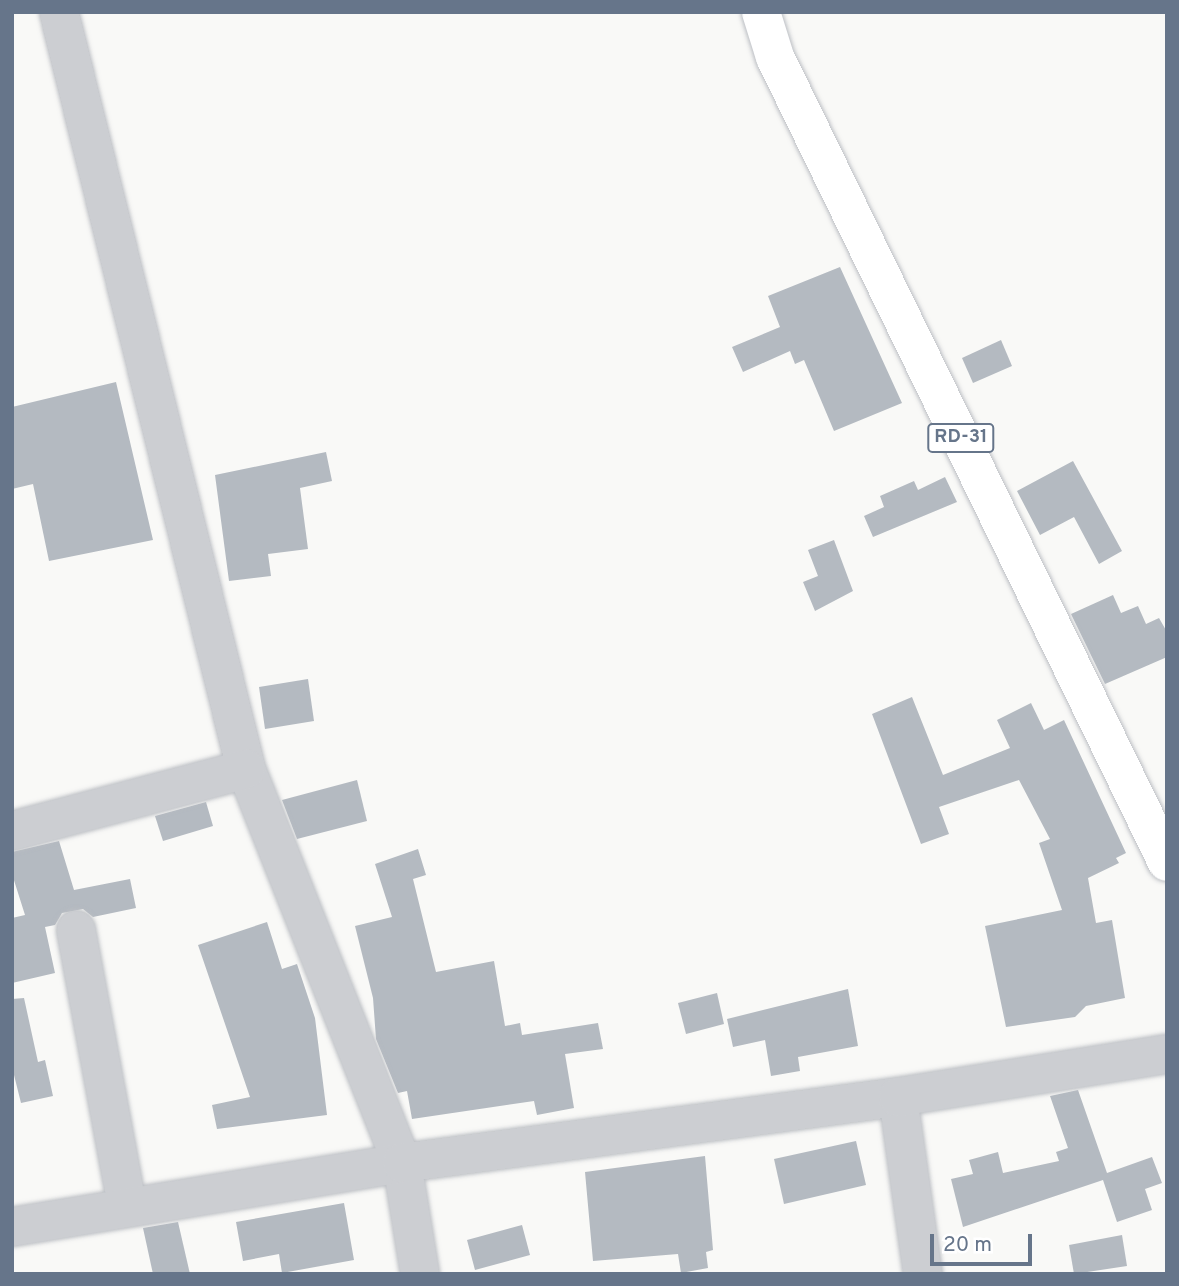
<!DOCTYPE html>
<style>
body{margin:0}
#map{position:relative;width:1179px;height:1286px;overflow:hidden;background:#f9f9f7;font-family:Overpass,sans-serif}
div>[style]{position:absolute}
.building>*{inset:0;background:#b4bac1}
.roads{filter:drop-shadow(0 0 2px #bcbfc4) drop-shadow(0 0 2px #bcbfc4)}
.minor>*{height:38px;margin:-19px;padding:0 19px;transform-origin:19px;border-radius:19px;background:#ccced2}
.major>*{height:38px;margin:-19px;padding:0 19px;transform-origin:19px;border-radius:19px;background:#fff}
span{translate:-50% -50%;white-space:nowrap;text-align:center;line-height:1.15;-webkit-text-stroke:7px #fff;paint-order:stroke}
.shield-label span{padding:2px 5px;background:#fff;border:2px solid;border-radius:5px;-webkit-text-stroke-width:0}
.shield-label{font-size:19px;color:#66758a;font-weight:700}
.frame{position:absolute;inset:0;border:14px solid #66758a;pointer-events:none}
.scale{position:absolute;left:930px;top:1234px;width:102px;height:32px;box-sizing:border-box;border:4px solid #66758a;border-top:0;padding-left:9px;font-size:21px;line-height:24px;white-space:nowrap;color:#66758a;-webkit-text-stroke:5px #fff;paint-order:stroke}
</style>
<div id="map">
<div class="building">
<div style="clip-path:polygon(840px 267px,902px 403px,834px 431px,804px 360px,795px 364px,790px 351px,743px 372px,732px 347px,780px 327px,768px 296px)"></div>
<div style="clip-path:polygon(1001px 340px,1012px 366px,973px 383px,962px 358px)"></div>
<div style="clip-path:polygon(116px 382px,153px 540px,49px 561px,33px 484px,12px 489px,12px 407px)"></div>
<div style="clip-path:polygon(326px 452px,332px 481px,300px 488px,308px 549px,268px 554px,271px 576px,229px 581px,215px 475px)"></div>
<div style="clip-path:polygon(1073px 461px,1122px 551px,1099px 564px,1074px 517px,1040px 535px,1017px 491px)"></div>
<div style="clip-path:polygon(945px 477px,957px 502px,873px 537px,864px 516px,884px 507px,880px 496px,914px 481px,918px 490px)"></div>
<div style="clip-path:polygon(834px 540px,853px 591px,815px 611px,803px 582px,818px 576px,808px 550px)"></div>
<div style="clip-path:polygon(1113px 595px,1121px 613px,1138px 606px,1146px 624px,1159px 618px,1167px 632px,1167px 657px,1105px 684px,1071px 614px)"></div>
<div style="clip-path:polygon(308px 679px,314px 721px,265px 729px,259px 687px)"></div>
<div style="clip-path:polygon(912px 697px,943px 775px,1010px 748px,997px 720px,1031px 703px,1044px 730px,1064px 720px,1126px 853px,1116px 858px,1119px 863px,1088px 878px,1096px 923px,1112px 920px,1125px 998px,1086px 1006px,1075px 1017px,1006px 1027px,985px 926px,1062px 910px,1039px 843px,1050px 839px,1019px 780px,939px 807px,949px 834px,921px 844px,872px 714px)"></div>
<div style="clip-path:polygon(357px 780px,367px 821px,297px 839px,282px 800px)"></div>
<div style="clip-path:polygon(206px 802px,213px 826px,163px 841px,155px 816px)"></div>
<div style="clip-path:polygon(59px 841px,74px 890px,130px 879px,136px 908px,93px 917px,83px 909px,62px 913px,55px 925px,45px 927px,55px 973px,12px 983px,12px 918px,25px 915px,12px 874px,12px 852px)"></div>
<div style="clip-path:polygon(418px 849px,426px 875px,413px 879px,436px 972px,494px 961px,505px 1026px,520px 1023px,522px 1035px,598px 1023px,603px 1049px,565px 1054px,574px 1108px,537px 1115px,534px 1101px,412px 1119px,407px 1091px,398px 1093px,376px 1039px,373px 998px,355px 926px,392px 917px,375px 864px)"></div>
<div style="clip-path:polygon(267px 922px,282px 969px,297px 964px,315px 1018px,327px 1115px,217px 1129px,212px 1105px,250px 1097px,198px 945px)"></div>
<div style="clip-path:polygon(848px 989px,858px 1046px,798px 1057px,800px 1071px,771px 1076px,765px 1040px,733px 1047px,727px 1019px)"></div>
<div style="clip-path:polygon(717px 993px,724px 1024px,686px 1034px,678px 1003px)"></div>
<div style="clip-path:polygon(24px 998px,38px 1062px,45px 1060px,53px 1096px,21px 1103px,12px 1067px,12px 999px)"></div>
<div style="clip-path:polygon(1078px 1090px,1107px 1173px,1152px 1157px,1162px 1183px,1145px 1189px,1152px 1210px,1117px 1222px,1103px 1180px,963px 1227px,951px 1179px,973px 1174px,969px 1160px,998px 1152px,1003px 1173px,1059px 1161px,1056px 1152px,1068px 1148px,1050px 1096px)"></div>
<div style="clip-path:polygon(856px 1141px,866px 1185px,784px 1204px,774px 1159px)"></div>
<div style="clip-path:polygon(705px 1156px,713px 1250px,706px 1252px,708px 1268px,681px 1273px,678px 1254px,593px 1261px,585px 1172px)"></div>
<div style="clip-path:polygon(344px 1203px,354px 1260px,282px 1273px,279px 1254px,243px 1261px,236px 1222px)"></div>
<div style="clip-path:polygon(178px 1222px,190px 1274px,153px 1274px,143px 1228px)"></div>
<div style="clip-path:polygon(522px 1225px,530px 1255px,475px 1270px,467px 1240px)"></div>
<div style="clip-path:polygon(1122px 1235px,1127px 1266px,1074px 1274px,1069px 1245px)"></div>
</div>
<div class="roads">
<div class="minor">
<div style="left:59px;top:12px;width:780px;rotate:76.12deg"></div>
<div style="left:246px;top:769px;width:424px;rotate:68.4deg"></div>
<div style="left:402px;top:1163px;width:112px;rotate:80.8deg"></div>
<div style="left:12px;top:831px;width:242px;rotate:-14.8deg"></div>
<div style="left:76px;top:930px;width:280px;rotate:79.5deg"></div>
<div style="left:898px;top:1097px;width:179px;rotate:82deg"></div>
<div style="left:12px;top:1227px;width:395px;rotate:-9.3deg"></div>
<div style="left:402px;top:1163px;width:500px;rotate:-7.58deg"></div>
<div style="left:898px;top:1097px;width:272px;rotate:-9.1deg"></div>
</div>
<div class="major">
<div style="left:761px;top:12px;width:47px;rotate:72.7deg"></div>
<div style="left:775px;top:57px;width:895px;rotate:64.04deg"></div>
</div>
</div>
<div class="shield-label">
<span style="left:961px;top:438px">RD-31</span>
</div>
<div class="frame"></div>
<div class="scale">20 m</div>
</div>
